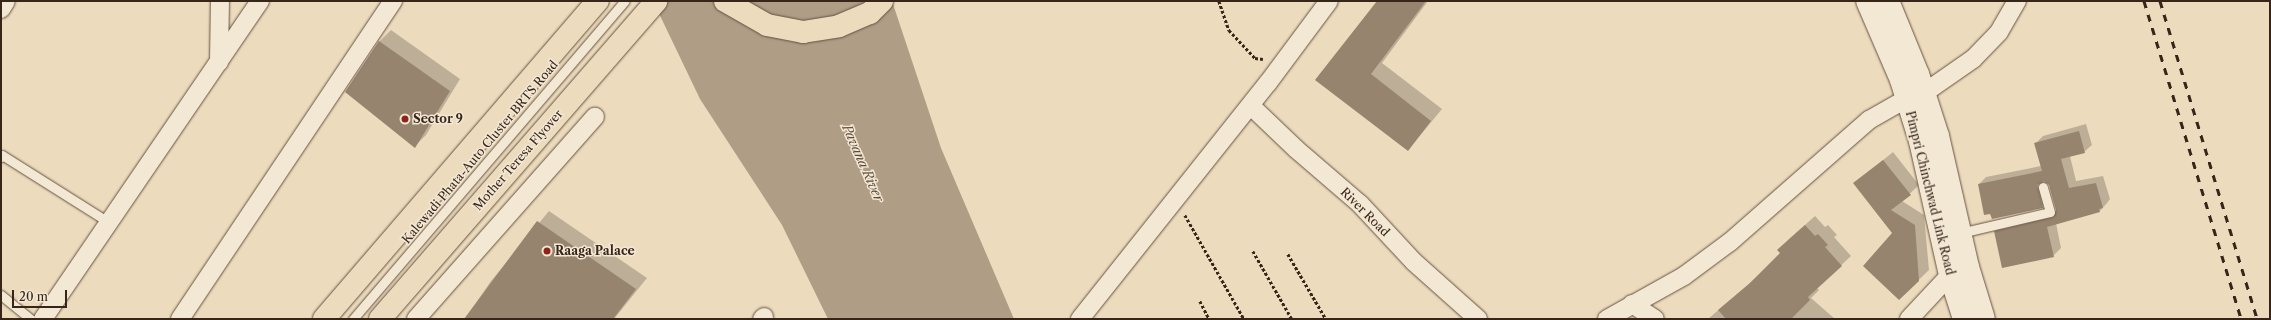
<!DOCTYPE html>
<style>
body{margin:0}
#map{position:relative;width:2271px;height:320px;overflow:hidden;background:#eddbbd;font-family:"Libre Caslon Text",serif}
div>[style]{position:absolute}
.water>*{inset:0;background:#af9d86}
.shadow>*{inset:0;background:#0003}
.building>*{inset:0;background:#96846f}
.path>*{height:2.5px;margin-top:-1.25px;transform-origin:0;background:repeating-linear-gradient(90deg,#37251a 0 3px,transparent 0 5px)}
.roads{filter:drop-shadow(0 0 1px #645243) drop-shadow(0 0 1px #645243)}
.service>*{height:9px;margin:-4.5px;padding:0 4.5px;transform-origin:4.5px;border-radius:4.5px;background:#f3e8d4}
.minor>*{height:18px;margin:-9px;padding:0 9px;transform-origin:9px;border-radius:9px;background:#f3e8d4}
.secondary>*{height:22px;margin:-11px;padding:0 11px;transform-origin:11px;border-radius:11px;background:#f3e8d4}
.primary>*{height:22px;margin:-11px;padding:0 11px;transform-origin:11px;border-radius:11px;background:#eddbbd}
.rail>*{height:3px;margin-top:-1.5px;transform-origin:0;background:repeating-linear-gradient(90deg,#37251a 0 7px,transparent 0 14px)}
.dots>*{width:11px;height:11px;translate:-50% -50%;box-sizing:border-box;border:2px solid #f3e8d4;border-radius:50%}
span{translate:-50% -50%;white-space:nowrap;text-align:center;line-height:1.15;-webkit-text-stroke:3px #f3e8d4;paint-order:stroke}
.poi-label{font-size:12px;color:#37251a;font-weight:700}
.left{translate:0 -50%;text-align:left}
.street-label{font-size:12px;color:#37251a}
.water-label{font-size:13px;color:#5b493a;font-style:italic}
.frame{position:absolute;inset:0;border:2px solid #37251a;pointer-events:none}
.scale{position:absolute;left:12px;top:290px;width:55px;height:18px;box-sizing:border-box;border:2px solid #37251a;border-top:0;padding-left:5px;font-size:12px;line-height:14px;white-space:nowrap;color:#37251a;-webkit-text-stroke:3px #f3e8d4;paint-order:stroke}
</style>
<div id="map">
<div class="water">
<div style="clip-path:polygon(653px 1px,892px 1px,941px 148px,1014px 319px,828px 319px,782px 225px,700px 99px)"></div>
</div>
<div class="shadow">
<div style="clip-path:polygon(1378px 1px,1428px 1px,1382px 63px,1442px 109px,1408px 150px,1316px 79px)"></div>
<div style="clip-path:polygon(391px 30px,460px 79px,426px 135px,414px 147px,346px 92px,380px 41px)"></div>
<div style="clip-path:polygon(2086px 124px,2092px 145px,2084px 152px,2070px 156px,2076px 181px,2103px 176px,2110px 199px,2107px 203px,2100px 211px,2056px 223px,2061px 248px,2053px 256px,1995px 231px,2003px 224px,2057px 211px,2050px 185px,2046px 181px,2050px 199px,2042px 207px,1979px 184px,1986px 177px,2041px 166px,2035px 144px,2043px 136px)"></div>
<div style="clip-path:polygon(1893px 152px,1919px 185px,1902px 201px,1924px 215px,1929px 270px,1899px 299px,1893px 233px,1855px 183px)"></div>
<div style="clip-path:polygon(549px 211px,647px 278px,614px 319px,465px 319px,491px 281px)"></div>
<div style="clip-path:polygon(1815px 216px,1825px 227px,1828px 225px,1837px 235px,1834px 237px,1851px 256px,1817px 288px,1819px 290px,1811px 298px,1835px 319px,1708px 319px,1759px 275px,1781px 253px,1788px 240px)"></div>
</div>
<div class="building">
<div style="clip-path:polygon(1377px 1px,1426px 1px,1371px 74px,1431px 121px,1408px 151px,1315px 80px)"></div>
<div style="clip-path:polygon(379px 41px,450px 91px,415px 148px,345px 92px)"></div>
<div style="clip-path:polygon(2079px 131px,2085px 153px,2061px 159px,2069px 188px,2096px 183px,2103px 208px,2099px 209px,2100px 212px,2047px 227px,2054px 257px,2002px 268px,1994px 231px,2054px 217px,2056px 210px,2049px 185px,2044px 181px,2037px 185px,2043px 208px,1992px 219px,1990px 214px,1984px 215px,1978px 184px,2042px 171px,2034px 143px)"></div>
<div style="clip-path:polygon(1883px 160px,1911px 195px,1891px 210px,1915px 225px,1919px 281px,1899px 300px,1863px 266px,1892px 233px,1853px 183px)"></div>
<div style="clip-path:polygon(537px 221px,636px 289px,613px 319px,464px 319px)"></div>
<div style="clip-path:polygon(1805px 225px,1815px 236px,1818px 234px,1828px 245px,1825px 247px,1842px 266px,1808px 297px,1810px 300px,1791px 319px,1726px 319px,1718px 310px,1749px 284px,1780px 253px,1777px 250px)"></div>
</div>
<div class="path">
<div style="left:1219px;top:1px;width:31px;rotate:71deg"></div>
<div style="left:1229px;top:30px;width:38px;rotate:47deg"></div>
<div style="left:1255px;top:58px;width:8px;rotate:7deg"></div>
<div style="left:1185px;top:215px;width:120px;rotate:60.4deg"></div>
<div style="left:1253px;top:251px;width:78px;rotate:60.2deg"></div>
<div style="left:1288px;top:254px;width:75px;rotate:59.7deg"></div>
<div style="left:1200px;top:301px;width:20px;rotate:63deg"></div>
</div>
<div class="roads">
<div class="service">
<div style="left:1px;top:157px;width:2px;rotate:-63deg"></div>
<div style="left:2px;top:155px;width:128px;rotate:32.2deg"></div>
<div style="left:1960px;top:233px;width:92px;rotate:-13.1deg"></div>
<div style="left:2050px;top:212px;width:26px;rotate:-106deg"></div>
<div style="left:1px;top:295px;width:38px;rotate:39deg"></div>
<div style="left:353px;top:319px;width:418px;rotate:-49.5deg"></div>
</div>
<div class="minor">
<div style="left:1px;top:9px;width:9px;rotate:-58deg"></div>
<div style="left:219px;top:62px;width:61px;rotate:-89.1deg"></div>
<div style="left:1251px;top:106px;width:62px;rotate:43.7deg"></div>
<div style="left:1296px;top:149px;width:84px;rotate:40.7deg"></div>
<div style="left:1360px;top:204px;width:79px;rotate:47deg"></div>
<div style="left:1414px;top:262px;width:86px;rotate:41.7deg"></div>
<div style="left:1632px;top:304px;width:27px;rotate:33deg"></div>
<div style="left:43px;top:319px;width:385px;rotate:-55.7deg"></div>
<div style="left:180px;top:319px;width:383px;rotate:-56.2deg"></div>
<div style="left:416px;top:319px;width:270px;rotate:-48.5deg"></div>
<div style="left:762px;top:319px;width:3px;rotate:-45deg"></div>
<div style="left:1080px;top:319px;width:302px;rotate:-51.5deg"></div>
<div style="left:1268px;top:83px;width:102px;rotate:-53.4deg"></div>
<div style="left:1607px;top:319px;width:88px;rotate:-29.2deg"></div>
<div style="left:1684px;top:276px;width:57px;rotate:-36.5deg"></div>
<div style="left:1730px;top:242px;width:185px;rotate:-41.3deg"></div>
<div style="left:1869px;top:120px;width:43px;rotate:-29.6deg"></div>
<div style="left:1906px;top:99px;width:19px;rotate:-18deg"></div>
<div style="left:1924px;top:93px;width:60px;rotate:-34.8deg"></div>
<div style="left:1973px;top:59px;width:37px;rotate:-46deg"></div>
<div style="left:1999px;top:32px;width:36px;rotate:-60deg"></div>
<div style="left:1909px;top:319px;width:60px;rotate:-47deg"></div>
</div>
<div class="secondary">
<div style="left:1867px;top:1px;width:86px;rotate:66.7deg"></div>
<div style="left:1901px;top:80px;width:64px;rotate:72.7deg"></div>
<div style="left:1920px;top:141px;width:137px;rotate:77.4deg"></div>
<div style="left:1950px;top:275px;width:46px;rotate:72.3deg"></div>
<div style="left:1888px;top:1px;width:79px;rotate:67.7deg"></div>
<div style="left:1918px;top:74px;width:65px;rotate:72.1deg"></div>
<div style="left:1938px;top:136px;width:134px;rotate:77.1deg"></div>
<div style="left:1968px;top:267px;width:54px;rotate:72.9deg"></div>
</div>
<div class="primary">
<div style="left:725px;top:1px;width:48px;rotate:29.7deg"></div>
<div style="left:767px;top:25px;width:37px;rotate:11deg"></div>
<div style="left:803px;top:32px;width:36px;rotate:-9deg"></div>
<div style="left:839px;top:26px;width:34px;rotate:-23deg"></div>
<div style="left:870px;top:13px;width:17px;rotate:-45deg"></div>
<div style="left:324px;top:319px;width:420px;rotate:-49.3deg"></div>
<div style="left:380px;top:319px;width:421px;rotate:-49deg"></div>
</div>
</div>
<div class="rail">
<div style="left:2144px;top:1px;width:332px;rotate:73deg"></div>
<div style="left:2160px;top:1px;width:332px;rotate:73deg"></div>
</div>
<div class="dots">
<div style="left:405px;top:119px;background:#8f2418"></div>
<div style="left:547px;top:251px;background:#8f2418"></div>
</div>
<div class="poi-label">
<span class="left" style="left:413px;top:119px">Sector 9</span>
<span class="left" style="left:555px;top:251px">Raaga Palace</span>
</div>
<div class="street-label">
<span style="left:480px;top:152px;rotate:-50deg">Kalewadi Phata-Auto Cluster BRTS Road</span>
<span style="left:518px;top:160px;rotate:-49deg">Mother Teresa Flyover</span>
<span style="left:1930px;top:193px;rotate:76deg">Pimpri Chinchwad Link Road</span>
<span style="left:1365px;top:212px;rotate:45deg">River Road</span>
</div>
<div class="water-label">
<span style="left:863px;top:163px;rotate:66deg">Pavana River</span>
</div>
<div class="frame"></div>
<div class="scale">20 m</div>
</div>
